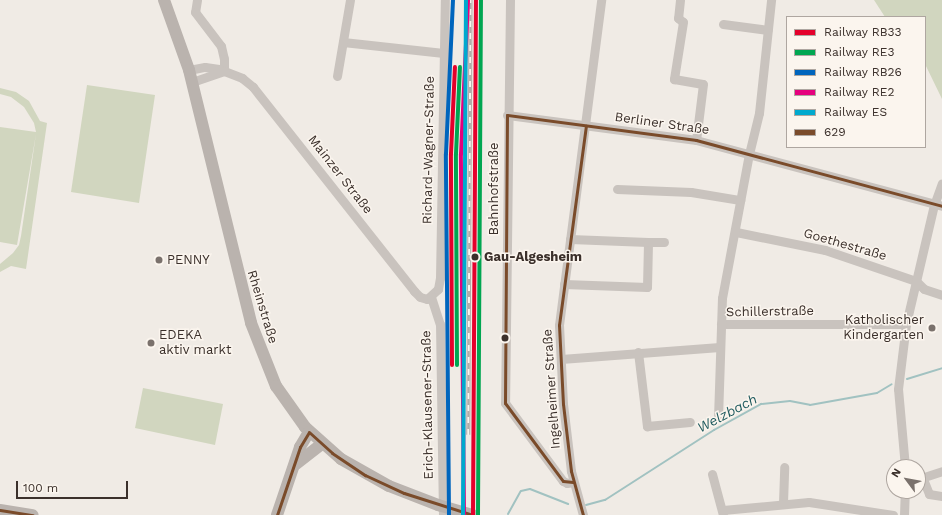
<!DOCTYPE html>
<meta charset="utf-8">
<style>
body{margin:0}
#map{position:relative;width:942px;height:515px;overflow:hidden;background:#f0ebe5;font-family:"Work Sans",sans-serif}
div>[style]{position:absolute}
.green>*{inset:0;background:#d1d6bf}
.stream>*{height:2px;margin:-1px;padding:0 1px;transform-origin:1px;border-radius:1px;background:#a1c2c1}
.street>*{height:9px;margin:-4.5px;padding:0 4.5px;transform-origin:4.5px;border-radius:4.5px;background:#c9c3be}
.secondary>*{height:12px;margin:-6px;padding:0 6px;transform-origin:6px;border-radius:6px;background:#bab3ae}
.rail>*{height:3.5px;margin-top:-1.75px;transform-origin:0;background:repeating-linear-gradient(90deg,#fbf5ee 0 6px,#b1aca8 0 12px);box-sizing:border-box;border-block:1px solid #b1aca8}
.secondary-bridge>*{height:12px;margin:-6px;padding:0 6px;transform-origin:6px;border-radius:6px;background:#bab3ae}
.bus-1>*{height:3px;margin:-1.5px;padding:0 1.5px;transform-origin:1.5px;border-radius:1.5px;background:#7a4b2a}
.rail-1>*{height:4px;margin:-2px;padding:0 2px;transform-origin:2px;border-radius:2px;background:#e4002b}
.rail-2>*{height:4px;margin:-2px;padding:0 2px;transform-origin:2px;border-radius:2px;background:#00a651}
.rail-3>*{height:4px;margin:-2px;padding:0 2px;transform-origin:2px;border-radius:2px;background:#0065bd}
.rail-4>*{height:4px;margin:-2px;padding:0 2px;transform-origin:2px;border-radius:2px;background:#e5007d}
.rail-5>*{height:4px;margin:-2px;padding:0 2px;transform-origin:2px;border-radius:2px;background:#00a9ce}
.dots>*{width:11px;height:11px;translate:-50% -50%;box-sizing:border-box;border:2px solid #fbf5ee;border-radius:50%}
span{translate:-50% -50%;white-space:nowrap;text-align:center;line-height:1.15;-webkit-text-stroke:3px #fbf5ee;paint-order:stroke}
.street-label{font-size:13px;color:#3b302b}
.stop-label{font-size:13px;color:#3b302b;font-weight:700}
.left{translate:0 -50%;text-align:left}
.poi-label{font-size:13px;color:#3b302b}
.right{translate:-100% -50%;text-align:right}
.water-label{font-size:14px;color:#1f5a5e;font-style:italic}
.legend{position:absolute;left:786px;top:16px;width:140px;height:132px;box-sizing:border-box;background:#fbf5ee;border:1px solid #aea6a0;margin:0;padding:5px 7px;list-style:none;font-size:12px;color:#3b302b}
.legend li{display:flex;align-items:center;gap:8px;height:20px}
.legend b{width:20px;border:1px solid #aea6a0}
.north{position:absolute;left:886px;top:459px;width:40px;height:40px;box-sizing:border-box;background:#fbf5ee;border:1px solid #aea6a0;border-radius:50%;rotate:302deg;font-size:11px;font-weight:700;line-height:16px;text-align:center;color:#3b302b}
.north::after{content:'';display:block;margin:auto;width:14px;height:18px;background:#7a716c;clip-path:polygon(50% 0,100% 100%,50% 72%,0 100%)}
.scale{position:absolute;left:16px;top:481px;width:112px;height:18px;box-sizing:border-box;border:2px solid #3b302b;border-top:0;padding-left:5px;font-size:12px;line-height:14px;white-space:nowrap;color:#3b302b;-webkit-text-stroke:3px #fbf5ee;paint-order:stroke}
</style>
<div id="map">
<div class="green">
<div style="clip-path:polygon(874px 0,942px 0,942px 99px,925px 64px,925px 17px,885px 17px)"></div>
<div style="clip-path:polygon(87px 85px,155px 95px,139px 203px,71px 192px)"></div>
<div style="clip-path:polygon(0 88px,16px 92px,29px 101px,40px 121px,47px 123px,26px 269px,11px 266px,0 272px,0 264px,13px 253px,19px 245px,21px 236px,36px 134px,17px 245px,0 242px,0 127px,36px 132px,34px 123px,24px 107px,11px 97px,0 94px)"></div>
<div style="clip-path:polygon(143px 388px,223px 404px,215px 445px,135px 428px)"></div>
</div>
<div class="stream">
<div style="left:907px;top:379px;width:37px;rotate:-17deg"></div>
<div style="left:586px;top:505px;width:20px;rotate:-15deg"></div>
<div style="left:605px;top:500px;width:130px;rotate:-32.7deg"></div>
<div style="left:714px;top:430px;width:54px;rotate:-29deg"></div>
<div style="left:761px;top:404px;width:29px;rotate:-6deg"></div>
<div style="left:790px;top:401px;width:20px;rotate:11deg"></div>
<div style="left:810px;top:405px;width:68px;rotate:-10.2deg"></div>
<div style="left:877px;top:393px;width:17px;rotate:-31deg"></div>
<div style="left:508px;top:514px;width:26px;rotate:-61deg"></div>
<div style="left:521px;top:491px;width:9px;rotate:-13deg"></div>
<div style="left:530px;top:489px;width:41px;rotate:21.5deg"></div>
</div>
<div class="street">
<div style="left:197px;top:0;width:12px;rotate:99deg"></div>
<div style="left:195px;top:12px;width:43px;rotate:52.6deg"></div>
<div style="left:221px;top:46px;width:13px;rotate:77deg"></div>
<div style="left:224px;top:59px;width:12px;rotate:90deg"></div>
<div style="left:510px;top:0;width:403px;rotate:90.7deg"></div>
<div style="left:505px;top:403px;width:97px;rotate:53.4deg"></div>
<div style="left:563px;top:481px;width:4px;rotate:27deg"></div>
<div style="left:567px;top:483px;width:6px;rotate:-9deg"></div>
<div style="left:680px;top:0;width:18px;rotate:96deg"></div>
<div style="left:678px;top:18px;width:6px;rotate:39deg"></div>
<div style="left:683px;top:22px;width:58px;rotate:99deg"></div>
<div style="left:674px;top:79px;width:29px;rotate:10deg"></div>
<div style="left:703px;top:84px;width:56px;rotate:97.1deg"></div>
<div style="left:723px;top:24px;width:45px;rotate:7.6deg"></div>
<div style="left:343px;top:42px;width:101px;rotate:6.3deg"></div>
<div style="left:189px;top:70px;width:16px;rotate:-11deg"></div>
<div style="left:205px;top:67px;width:14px;rotate:8deg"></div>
<div style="left:219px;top:69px;width:25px;rotate:21deg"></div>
<div style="left:242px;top:78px;width:14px;rotate:39deg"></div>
<div style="left:253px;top:87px;width:260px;rotate:51.7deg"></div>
<div style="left:414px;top:291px;width:8px;rotate:45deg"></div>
<div style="left:420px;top:297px;width:7px;rotate:16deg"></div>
<div style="left:427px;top:299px;width:15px;rotate:-42deg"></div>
<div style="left:438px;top:289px;width:11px;rotate:-80deg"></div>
<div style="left:440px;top:278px;width:278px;rotate:-89deg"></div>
<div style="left:337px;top:76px;width:77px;rotate:-80.3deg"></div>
<div style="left:192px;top:82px;width:34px;rotate:-19deg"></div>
<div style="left:507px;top:115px;width:191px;rotate:7.5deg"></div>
<div style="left:696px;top:140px;width:255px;rotate:15deg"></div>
<div style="left:617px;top:189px;width:74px;rotate:2.3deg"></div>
<div style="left:691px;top:192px;width:50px;rotate:9.3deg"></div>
<div style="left:736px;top:232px;width:91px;rotate:11.4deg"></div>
<div style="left:825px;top:250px;width:96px;rotate:18.8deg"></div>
<div style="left:916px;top:281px;width:11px;rotate:45deg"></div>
<div style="left:924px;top:289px;width:19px;rotate:18deg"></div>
<div style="left:570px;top:239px;width:78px;rotate:2.2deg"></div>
<div style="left:564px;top:284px;width:83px;rotate:2.1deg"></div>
<div style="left:647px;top:287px;width:45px;rotate:-88.7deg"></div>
<div style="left:648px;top:242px;width:16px"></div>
<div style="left:431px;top:297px;width:28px;rotate:72deg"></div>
<div style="left:440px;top:324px;width:191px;rotate:89.1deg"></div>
<div style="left:721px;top:324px;width:185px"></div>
<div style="left:638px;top:352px;width:75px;rotate:83.1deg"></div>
<div style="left:647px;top:426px;width:43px;rotate:-5.3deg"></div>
<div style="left:561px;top:359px;width:159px;rotate:-4.3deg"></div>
<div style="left:718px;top:418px;width:120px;rotate:-88.1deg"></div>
<div style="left:722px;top:298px;width:147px;rotate:-79.4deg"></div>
<div style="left:749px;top:154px;width:42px;rotate:-76.3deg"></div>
<div style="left:759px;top:113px;width:114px;rotate:-83.9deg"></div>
<div style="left:905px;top:467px;width:78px;rotate:-95.1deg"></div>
<div style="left:898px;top:389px;width:65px;rotate:-83deg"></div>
<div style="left:906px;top:324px;width:122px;rotate:-76.8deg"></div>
<div style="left:934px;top:205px;width:23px;rotate:-70deg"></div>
<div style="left:712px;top:474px;width:42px;rotate:75deg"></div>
<div style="left:918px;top:479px;width:25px;rotate:-18deg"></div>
<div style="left:923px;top:479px;width:16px;rotate:68deg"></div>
<div style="left:929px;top:494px;width:13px;rotate:9deg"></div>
<div style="left:783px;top:503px;width:36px;rotate:-88deg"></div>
<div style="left:723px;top:510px;width:86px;rotate:-5.3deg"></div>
<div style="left:809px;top:502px;width:85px;rotate:8.8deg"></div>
<div style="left:583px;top:515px;width:46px;rotate:-105.3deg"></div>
<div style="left:571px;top:471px;width:67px;rotate:-96.8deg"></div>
<div style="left:563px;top:404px;width:79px;rotate:-92.9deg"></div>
<div style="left:559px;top:325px;width:328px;rotate:-82.6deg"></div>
<div style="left:904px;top:515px;width:24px;rotate:-88deg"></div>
</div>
<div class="secondary">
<div style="left:164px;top:0;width:74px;rotate:70.3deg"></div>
<div style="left:189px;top:70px;width:260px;rotate:76.2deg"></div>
<div style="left:251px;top:323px;width:68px;rotate:68.4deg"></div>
<div style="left:276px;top:386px;width:50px;rotate:54.7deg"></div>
<div style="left:305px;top:427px;width:48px;rotate:41.6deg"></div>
<div style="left:341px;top:459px;width:55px;rotate:29.4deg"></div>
<div style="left:389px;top:486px;width:53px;rotate:21.2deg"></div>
<div style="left:296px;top:464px;width:33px;rotate:-38deg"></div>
<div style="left:0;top:510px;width:33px;rotate:9deg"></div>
<div style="left:277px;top:515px;width:72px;rotate:-71.3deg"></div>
<div style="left:300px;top:447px;width:17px;rotate:-59deg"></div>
</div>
<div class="rail">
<div style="left:468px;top:435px;width:435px;rotate:-89.7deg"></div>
</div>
<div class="secondary-bridge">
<div style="left:438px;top:505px;width:36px;rotate:16deg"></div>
</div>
<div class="bus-1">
<div style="left:507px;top:115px;width:191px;rotate:7.5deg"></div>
<div style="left:696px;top:140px;width:255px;rotate:15deg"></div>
<div style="left:507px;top:115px;width:288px;rotate:90.4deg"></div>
<div style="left:505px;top:403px;width:97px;rotate:53.4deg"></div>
<div style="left:563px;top:481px;width:10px;rotate:6deg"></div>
<div style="left:0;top:510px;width:33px;rotate:9deg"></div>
<div style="left:277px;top:515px;width:72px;rotate:-71.3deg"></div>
<div style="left:300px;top:447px;width:17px;rotate:-59deg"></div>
<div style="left:309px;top:432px;width:31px;rotate:42deg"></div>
<div style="left:332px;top:453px;width:40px;rotate:34deg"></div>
<div style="left:365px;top:475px;width:43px;rotate:24.8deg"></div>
<div style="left:404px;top:493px;width:72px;rotate:17.7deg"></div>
<div style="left:583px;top:515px;width:46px;rotate:-105.3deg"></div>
<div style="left:571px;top:471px;width:67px;rotate:-96.8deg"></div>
<div style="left:563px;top:404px;width:79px;rotate:-92.9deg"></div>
<div style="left:559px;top:325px;width:201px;rotate:-82.3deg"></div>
</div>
<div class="rail-1">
<div style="left:452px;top:365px;width:211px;rotate:-90.3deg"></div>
<div style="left:451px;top:154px;width:87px;rotate:-87.4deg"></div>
<div style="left:473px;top:515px;width:515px;rotate:-89.67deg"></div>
</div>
<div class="rail-2">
<div style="left:457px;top:365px;width:211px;rotate:-90.3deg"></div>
<div style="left:456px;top:154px;width:87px;rotate:-87.4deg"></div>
<div style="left:478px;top:515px;width:515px;rotate:-89.67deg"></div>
</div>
<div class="rail-3">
<div style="left:449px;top:515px;width:361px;rotate:-90.5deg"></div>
<div style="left:446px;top:154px;width:154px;rotate:-87.4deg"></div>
</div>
<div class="rail-4">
<div style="left:464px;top:515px;width:361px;rotate:-90.5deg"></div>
<div style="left:461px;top:154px;width:154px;rotate:-87.4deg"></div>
</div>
<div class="rail-5">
<div style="left:463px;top:515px;width:515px;rotate:-89.67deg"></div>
</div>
<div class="dots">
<div style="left:475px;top:257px;background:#3b302b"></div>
<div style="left:159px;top:260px;background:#7a716c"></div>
<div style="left:932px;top:328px;background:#7a716c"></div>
<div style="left:505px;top:338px;background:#3b302b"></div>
<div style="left:151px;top:343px;background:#7a716c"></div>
</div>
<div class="street-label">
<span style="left:662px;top:124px;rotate:8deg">Berliner Straße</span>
<span style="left:429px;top:150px;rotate:-89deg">Richard-Wagner-Straße</span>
<span style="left:340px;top:175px;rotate:52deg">Mainzer Straße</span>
<span style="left:494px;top:189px;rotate:-90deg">Bahnhofstraße</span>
<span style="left:845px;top:245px;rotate:16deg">Goethestraße</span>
<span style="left:262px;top:307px;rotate:73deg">Rheinstraße</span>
<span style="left:770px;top:312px;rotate:-1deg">Schillerstraße</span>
<span style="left:552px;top:389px;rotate:-94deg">Ingelheimer Straße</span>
<span style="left:428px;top:405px;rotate:-91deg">Erich-Klausener-Straße</span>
</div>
<div class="stop-label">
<span class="left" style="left:484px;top:257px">Gau-Algesheim</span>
</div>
<div class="poi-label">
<span class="left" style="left:167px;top:260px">PENNY</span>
<span class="right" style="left:924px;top:328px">Katholischer<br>Kindergarten</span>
<span class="left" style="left:159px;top:343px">EDEKA<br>aktiv markt</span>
</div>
<div class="water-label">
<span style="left:727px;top:413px;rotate:-28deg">Welzbach</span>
</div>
<ul class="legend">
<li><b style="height:5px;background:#e4002b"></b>Railway RB33</li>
<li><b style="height:5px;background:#00a651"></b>Railway RE3</li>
<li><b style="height:5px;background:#0065bd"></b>Railway RB26</li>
<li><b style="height:5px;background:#e5007d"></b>Railway RE2</li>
<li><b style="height:5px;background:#00a9ce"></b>Railway ES</li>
<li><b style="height:5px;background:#7a4b2a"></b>629</li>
</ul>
<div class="north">N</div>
<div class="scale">100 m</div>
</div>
